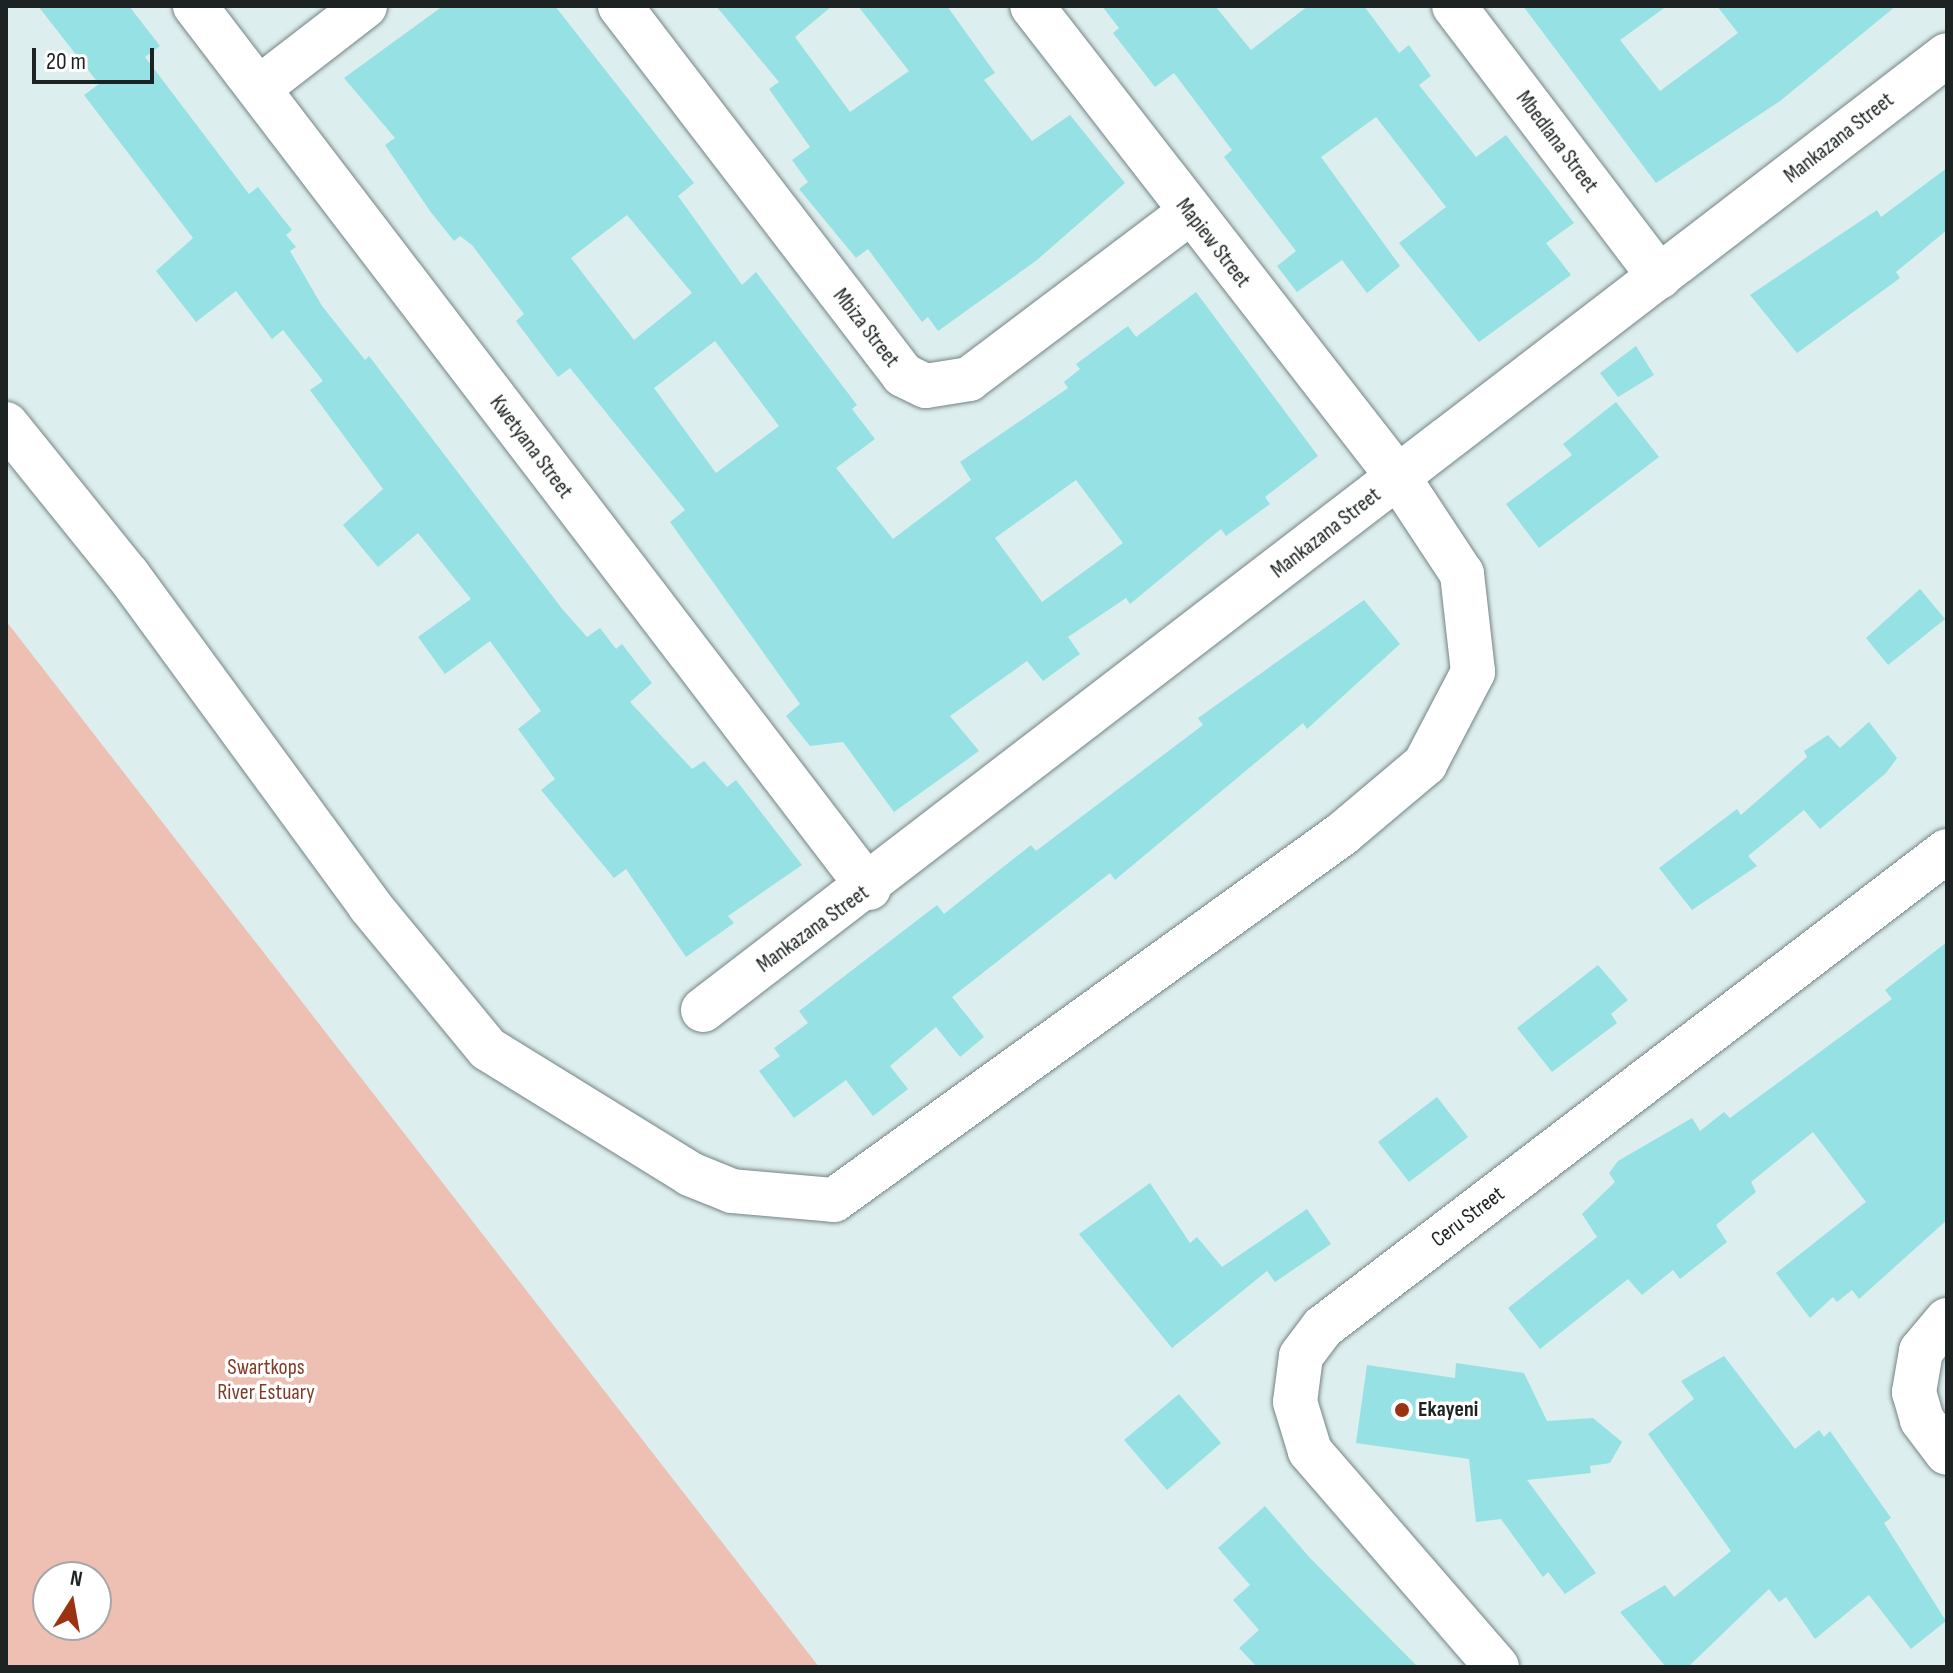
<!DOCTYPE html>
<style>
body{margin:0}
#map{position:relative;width:1953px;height:1673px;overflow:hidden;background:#dee;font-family:"Sofia Sans Condensed",sans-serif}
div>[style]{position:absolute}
.green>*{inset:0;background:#edc0b3}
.building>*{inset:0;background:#96e1e3}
.roads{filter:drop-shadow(0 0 2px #758485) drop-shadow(0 0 2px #758485)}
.minor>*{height:44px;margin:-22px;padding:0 22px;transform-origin:22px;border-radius:22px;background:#fff}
.dots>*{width:22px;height:22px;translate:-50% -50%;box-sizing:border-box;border:4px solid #fff;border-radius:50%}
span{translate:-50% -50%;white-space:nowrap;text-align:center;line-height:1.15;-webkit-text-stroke:7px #fff;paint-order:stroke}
.street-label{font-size:22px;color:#1d2323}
.park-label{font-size:22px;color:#823b27}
.poi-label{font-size:22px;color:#1d2323;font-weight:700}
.left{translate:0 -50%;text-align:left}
.frame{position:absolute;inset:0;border:8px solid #1d2323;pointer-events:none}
.north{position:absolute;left:32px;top:1561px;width:80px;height:80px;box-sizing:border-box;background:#fff;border:2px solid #a5a7a7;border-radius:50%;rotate:11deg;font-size:22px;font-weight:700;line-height:32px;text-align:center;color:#1d2323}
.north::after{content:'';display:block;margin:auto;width:28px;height:36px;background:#9b3313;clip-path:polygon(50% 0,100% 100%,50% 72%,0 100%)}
.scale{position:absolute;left:32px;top:48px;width:122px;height:36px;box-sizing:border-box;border:4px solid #1d2323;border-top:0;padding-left:10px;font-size:24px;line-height:28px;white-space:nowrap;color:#1d2323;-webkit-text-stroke:6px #fff;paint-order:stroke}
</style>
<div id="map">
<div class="green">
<div style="clip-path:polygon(evenodd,6px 621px,819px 1667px,6px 1667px,6px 621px,48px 1577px,96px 1577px,96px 1625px,48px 1625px,48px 1577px)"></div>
</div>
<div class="building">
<div style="clip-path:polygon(38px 6px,129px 6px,160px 46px,145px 57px,249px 194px,258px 187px,292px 230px,286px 235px,296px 247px,290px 251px,322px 306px,365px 360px,369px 356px,563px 610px,587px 637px,600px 628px,616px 649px,622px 644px,652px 683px,630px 702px,692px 769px,704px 761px,727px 787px,736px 780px,802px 865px,728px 916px,734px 923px,686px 957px,626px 869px,614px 878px,541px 790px,555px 779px,518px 729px,541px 711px,490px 641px,445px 674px,418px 637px,471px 599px,418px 533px,378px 567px,343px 525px,383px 489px,310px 390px,323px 381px,283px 330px,272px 339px,236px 291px,196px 322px,156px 271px,193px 238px,84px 95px,99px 84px)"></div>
<div style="clip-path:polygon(evenodd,443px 6px,555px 6px,694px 183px,678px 196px,742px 285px,756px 272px,857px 405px,852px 409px,875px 439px,836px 468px,893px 539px,971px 480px,960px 462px,1068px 388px,1064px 382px,1080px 369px,1076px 364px,1128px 326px,1136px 337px,1196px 292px,1318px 456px,1265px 497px,1270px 504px,1226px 536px,1221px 529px,1130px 604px,1126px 598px,1068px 637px,1080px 654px,1043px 681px,1027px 661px,950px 716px,979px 751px,894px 812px,843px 742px,810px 746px,786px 716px,800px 704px,670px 522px,685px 510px,570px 368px,558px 377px,516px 321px,524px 314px,472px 245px,460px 236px,454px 241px,430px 211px,385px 145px,395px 138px,344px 78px,443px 6px,627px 215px,692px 293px,634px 340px,571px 258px,627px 215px,443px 6px,715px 341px,779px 426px,716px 473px,654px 388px,715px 341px,443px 6px,1076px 480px,1123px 543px,1042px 602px,995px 538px,1076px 480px)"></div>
<div style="clip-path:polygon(716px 6px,832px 6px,795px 37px,850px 112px,909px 71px,858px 6px,947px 6px,995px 73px,984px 80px,1032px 141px,1070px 115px,1125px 183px,1037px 260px,938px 331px,928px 317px,922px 322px,868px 249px,856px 258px,799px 189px,808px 182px,792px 160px,810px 147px,769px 89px,779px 82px)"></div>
<div style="clip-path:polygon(1102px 6px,1215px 6px,1251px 50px,1308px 6px,1364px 6px,1399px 53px,1409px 45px,1431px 76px,1419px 85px,1476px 157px,1506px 135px,1574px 223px,1546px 243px,1571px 275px,1479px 342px,1399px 243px,1446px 207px,1376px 117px,1321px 157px,1400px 266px,1367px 293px,1342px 260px,1297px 292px,1277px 266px,1296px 251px,1224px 157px,1232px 150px,1174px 73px,1155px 87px,1113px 33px,1119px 28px)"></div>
<div style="clip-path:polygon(1523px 6px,1667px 6px,1620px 40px,1660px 91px,1738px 33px,1717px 6px,1896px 6px,1780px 101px,1656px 183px)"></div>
<div style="clip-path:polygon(1947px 168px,1947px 230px,1896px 272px,1900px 278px,1797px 353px,1750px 295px,1877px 210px,1881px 217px)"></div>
<div style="clip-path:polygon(1636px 346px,1654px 375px,1618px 397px,1600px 373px)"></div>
<div style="clip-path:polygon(1616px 402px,1659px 457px,1539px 548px,1506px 504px,1572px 455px,1563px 444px)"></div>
<div style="clip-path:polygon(1920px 589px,1945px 619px,1888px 665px,1866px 638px)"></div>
<div style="clip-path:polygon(1364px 600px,1400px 644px,1307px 729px,1303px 723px,1115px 880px,1110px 873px,952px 997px,984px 1037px,960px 1057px,936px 1027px,890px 1066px,908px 1089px,873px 1116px,846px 1080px,794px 1118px,759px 1071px,780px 1056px,774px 1048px,808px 1023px,799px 1011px,937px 905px,944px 914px,1031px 845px,1036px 851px,1203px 725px,1198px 718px)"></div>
<div style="clip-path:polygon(1869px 722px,1897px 758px,1886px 773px,1820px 829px,1804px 810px,1748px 856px,1757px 866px,1692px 910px,1659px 868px,1737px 809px,1741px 815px,1807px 757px,1804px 751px,1828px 735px,1840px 748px)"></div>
<div style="clip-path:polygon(1947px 942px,1947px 1220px,1859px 1299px,1852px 1290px,1837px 1302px,1833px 1297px,1810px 1318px,1776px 1273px,1866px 1202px,1813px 1132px,1751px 1182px,1756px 1192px,1716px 1225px,1727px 1242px,1680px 1279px,1673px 1270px,1642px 1295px,1628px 1279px,1540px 1349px,1508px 1308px,1597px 1237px,1582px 1214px,1615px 1182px,1609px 1173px,1618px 1161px,1692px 1118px,1700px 1131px,1724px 1112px,1730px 1118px,1892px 999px,1885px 990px)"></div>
<div style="clip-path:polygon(1598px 965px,1628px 1000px,1611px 1014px,1617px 1023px,1552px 1072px,1517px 1028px)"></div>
<div style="clip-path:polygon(1437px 1097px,1468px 1137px,1409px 1182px,1378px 1142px)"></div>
<div style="clip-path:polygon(1150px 1183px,1190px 1243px,1197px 1237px,1222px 1267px,1307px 1209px,1331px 1244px,1275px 1282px,1267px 1271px,1172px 1348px,1079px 1234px)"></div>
<div style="clip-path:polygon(1724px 1356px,1795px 1449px,1819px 1430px,1824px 1437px,1830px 1431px,1891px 1518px,1884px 1523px,1946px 1621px,1911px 1649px,1869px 1595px,1815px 1639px,1786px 1597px,1779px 1602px,1769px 1589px,1688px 1667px,1666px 1667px,1620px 1612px,1665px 1585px,1674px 1597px,1731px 1551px,1648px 1434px,1694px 1399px,1681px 1381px)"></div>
<div style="clip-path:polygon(1456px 1363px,1524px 1373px,1547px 1421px,1593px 1418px,1622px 1442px,1610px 1463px,1590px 1466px,1591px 1473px,1527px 1480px,1596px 1573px,1565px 1594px,1548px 1572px,1543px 1577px,1501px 1519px,1476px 1522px,1469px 1459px,1356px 1443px,1367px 1365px,1455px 1378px)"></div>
<div style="clip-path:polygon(1179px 1394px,1221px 1443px,1167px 1490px,1124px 1440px)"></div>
<div style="clip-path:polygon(1265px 1506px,1310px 1558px,1418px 1667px,1257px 1667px,1239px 1648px,1259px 1630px,1233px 1600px,1250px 1585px,1218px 1548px)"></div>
</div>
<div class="roads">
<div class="minor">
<div style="left:195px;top:6px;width:1110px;rotate:52.61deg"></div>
<div style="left:620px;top:6px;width:465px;rotate:52.5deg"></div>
<div style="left:903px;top:375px;width:25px;rotate:26deg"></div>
<div style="left:926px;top:386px;width:44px;rotate:-9.2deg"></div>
<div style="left:969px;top:379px;width:276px;rotate:-37deg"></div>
<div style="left:1454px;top:6px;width:340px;rotate:52.8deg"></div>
<div style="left:259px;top:88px;width:134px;rotate:-37.7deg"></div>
<div style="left:6px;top:424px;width:194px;rotate:51.1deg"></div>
<div style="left:128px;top:575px;width:410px;rotate:53.8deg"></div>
<div style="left:370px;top:906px;width:185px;rotate:50.5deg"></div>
<div style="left:488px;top:1049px;width:238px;rotate:31.7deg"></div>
<div style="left:690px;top:1174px;width:45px;rotate:22deg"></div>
<div style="left:732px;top:1191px;width:102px;rotate:5deg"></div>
<div style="left:834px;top:1200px;width:626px;rotate:-35.77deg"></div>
<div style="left:1342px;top:834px;width:109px;rotate:-40.1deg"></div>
<div style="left:1425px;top:764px;width:104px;rotate:-62.4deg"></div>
<div style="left:1473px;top:672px;width:99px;rotate:-96.4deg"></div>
<div style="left:1462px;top:574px;width:116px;rotate:-123.4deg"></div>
<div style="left:1398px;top:477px;width:596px;rotate:-127.85deg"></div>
<div style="left:703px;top:1010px;width:1568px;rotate:-37.51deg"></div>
<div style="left:1947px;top:1320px;width:40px;rotate:130deg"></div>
<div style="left:1921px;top:1351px;width:42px;rotate:99.7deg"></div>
<div style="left:1914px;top:1392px;width:29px;rotate:74deg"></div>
<div style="left:1922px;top:1420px;width:41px;rotate:52.9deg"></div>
<div style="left:1497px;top:1667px;width:286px;rotate:-130.9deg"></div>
<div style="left:1310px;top:1451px;width:51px;rotate:-107deg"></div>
<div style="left:1295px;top:1402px;width:46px;rotate:-82.6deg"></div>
<div style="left:1301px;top:1356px;width:36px;rotate:-53deg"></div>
<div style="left:1323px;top:1327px;width:785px;rotate:-37.34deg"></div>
</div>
</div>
<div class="dots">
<div style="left:1402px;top:1410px;background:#9b3313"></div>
</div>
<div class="street-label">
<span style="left:1839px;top:138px;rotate:-38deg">Mankazana Street</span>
<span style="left:1557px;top:142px;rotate:53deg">Mbedlana Street</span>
<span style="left:1213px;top:243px;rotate:52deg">Mapiew Street</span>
<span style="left:866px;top:328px;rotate:52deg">Mbiza Street</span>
<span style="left:531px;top:447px;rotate:53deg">Kwetyana Street</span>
<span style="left:1326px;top:533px;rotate:-38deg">Mankazana Street</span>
<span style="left:813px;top:929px;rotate:-36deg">Mankazana Street</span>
<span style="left:1468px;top:1217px;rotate:-37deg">Ceru Street</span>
</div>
<div class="park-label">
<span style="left:266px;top:1380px">Swartkops<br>River Estuary</span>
</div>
<div class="poi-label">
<span class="left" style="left:1418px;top:1410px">Ekayeni</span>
</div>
<div class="frame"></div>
<div class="north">N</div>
<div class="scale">20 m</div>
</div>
